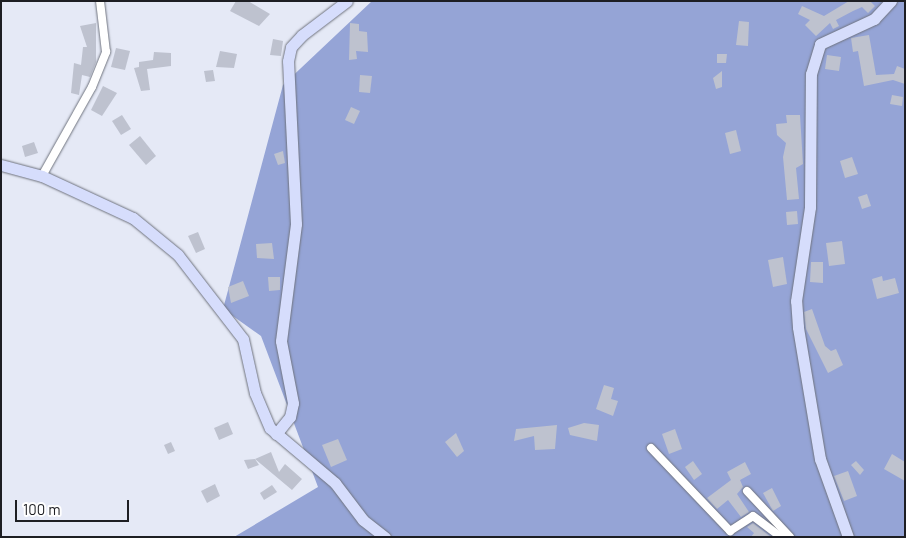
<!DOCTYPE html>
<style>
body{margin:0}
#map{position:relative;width:906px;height:538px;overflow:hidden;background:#e5e9f6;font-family:Barlow,sans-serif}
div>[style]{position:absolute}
.forest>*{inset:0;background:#95a4d6}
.building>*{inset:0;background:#bec2cf}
.roads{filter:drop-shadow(0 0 1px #6f737e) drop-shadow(0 0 1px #6f737e)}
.street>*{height:8px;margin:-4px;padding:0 4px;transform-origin:4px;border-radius:4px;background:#fff}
.secondary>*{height:11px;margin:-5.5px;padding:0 5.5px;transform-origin:5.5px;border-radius:5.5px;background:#d6ddfc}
span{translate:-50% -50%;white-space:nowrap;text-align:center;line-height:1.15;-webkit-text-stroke:4px #fff;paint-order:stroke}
.frame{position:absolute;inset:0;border:2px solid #1d1e23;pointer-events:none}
.scale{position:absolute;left:15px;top:500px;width:114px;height:22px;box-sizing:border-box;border:2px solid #1d1e23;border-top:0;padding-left:6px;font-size:15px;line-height:18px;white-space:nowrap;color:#1d1e23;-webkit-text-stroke:4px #fff;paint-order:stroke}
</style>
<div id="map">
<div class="forest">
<div style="clip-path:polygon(372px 1px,905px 1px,905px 537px,234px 537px,318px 487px,261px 336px,223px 309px,283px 85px)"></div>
</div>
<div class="building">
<div style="clip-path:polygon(236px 1px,248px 1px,270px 14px,259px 26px,230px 11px)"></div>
<div style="clip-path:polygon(849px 1px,870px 1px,875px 6px,868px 13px,862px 7px,853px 11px,836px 20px,839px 26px,833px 29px,830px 23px,816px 36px,805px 25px,810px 20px,798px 14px,802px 6px,824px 16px)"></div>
<div style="clip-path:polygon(739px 21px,749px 22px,748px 46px,736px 45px)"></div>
<div style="clip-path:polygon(96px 23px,96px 62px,90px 77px,82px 75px,79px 95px,71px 93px,74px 63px,81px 65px,83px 47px,87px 47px,80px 26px)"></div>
<div style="clip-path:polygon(350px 23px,359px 24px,359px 31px,367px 32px,368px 52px,356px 51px,357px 59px,349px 60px)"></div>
<div style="clip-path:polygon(869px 35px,876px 75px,894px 74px,897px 66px,905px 69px,905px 84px,893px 80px,864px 86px,858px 51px,853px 52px,851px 38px)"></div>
<div style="clip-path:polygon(273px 39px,283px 41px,281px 56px,270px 55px)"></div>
<div style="clip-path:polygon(116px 48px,130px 51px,125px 70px,111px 67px)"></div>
<div style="clip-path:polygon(220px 51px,237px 54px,234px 68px,216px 67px)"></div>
<div style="clip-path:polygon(154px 52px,171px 53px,171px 66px,147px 69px,150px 90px,141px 91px,134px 68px,139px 67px,139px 62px,153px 60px)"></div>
<div style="clip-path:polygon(717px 54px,727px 54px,726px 63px,717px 63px)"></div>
<div style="clip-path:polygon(827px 55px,841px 57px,839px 71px,825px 69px)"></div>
<div style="clip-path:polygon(213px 70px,215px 81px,206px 82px,204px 71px)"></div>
<div style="clip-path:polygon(722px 71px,722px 87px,716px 89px,713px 78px)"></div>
<div style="clip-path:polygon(360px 75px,372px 76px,370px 93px,359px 92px)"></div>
<div style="clip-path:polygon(103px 86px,117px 93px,102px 116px,91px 110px)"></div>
<div style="clip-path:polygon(892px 95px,903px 97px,902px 106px,890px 104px)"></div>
<div style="clip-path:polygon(351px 107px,360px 111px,354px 124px,345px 120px)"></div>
<div style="clip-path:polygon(122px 115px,131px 129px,121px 135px,112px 121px)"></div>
<div style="clip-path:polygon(786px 115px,800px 115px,803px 164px,796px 168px,799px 199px,787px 200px,783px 157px,786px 143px,777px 135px,776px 124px,787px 123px)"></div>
<div style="clip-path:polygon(736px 130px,741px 151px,730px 154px,725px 133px)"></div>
<div style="clip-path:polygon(140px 136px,156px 156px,146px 165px,129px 145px)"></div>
<div style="clip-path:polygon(34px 142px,38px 153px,25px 157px,22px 146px)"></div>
<div style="clip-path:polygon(283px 151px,285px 163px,278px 165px,274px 154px)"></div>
<div style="clip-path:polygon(852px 157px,858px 174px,845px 178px,840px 161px)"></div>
<div style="clip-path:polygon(867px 194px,871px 206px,862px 209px,858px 197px)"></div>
<div style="clip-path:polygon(797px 211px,798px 224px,787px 225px,786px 212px)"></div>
<div style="clip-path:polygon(198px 232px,205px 249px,196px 253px,188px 236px)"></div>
<div style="clip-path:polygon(842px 241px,845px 264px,829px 266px,826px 243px)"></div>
<div style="clip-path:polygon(272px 243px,274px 259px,257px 258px,256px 244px)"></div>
<div style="clip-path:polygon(783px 257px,787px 284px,773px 287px,768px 260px)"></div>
<div style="clip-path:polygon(811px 262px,823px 262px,823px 283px,810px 282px)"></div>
<div style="clip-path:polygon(882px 276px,883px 281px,895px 278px,899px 293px,877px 299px,872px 279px)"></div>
<div style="clip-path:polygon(268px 277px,280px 277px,280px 290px,269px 291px)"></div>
<div style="clip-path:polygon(243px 281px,249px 296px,231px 303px,228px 287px)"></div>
<div style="clip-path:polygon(812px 309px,825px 346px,831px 351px,836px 349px,843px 365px,828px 373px,806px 329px,804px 312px)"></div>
<div style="clip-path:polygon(604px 385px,614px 388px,611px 399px,618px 401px,613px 416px,596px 409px)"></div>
<div style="clip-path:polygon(228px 422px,233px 434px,219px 440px,214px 428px)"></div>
<div style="clip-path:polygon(584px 423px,599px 425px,597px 441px,570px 435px,568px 428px)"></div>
<div style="clip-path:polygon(557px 425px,555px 449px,535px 450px,534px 436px,514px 441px,516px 429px)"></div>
<div style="clip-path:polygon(675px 429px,682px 449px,669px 454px,662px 434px)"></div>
<div style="clip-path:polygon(456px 433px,464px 451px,457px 457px,445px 442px)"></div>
<div style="clip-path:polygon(338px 439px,347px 460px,331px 467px,322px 445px)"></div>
<div style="clip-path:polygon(171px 442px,175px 451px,168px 454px,164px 445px)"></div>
<div style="clip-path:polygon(271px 452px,279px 472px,285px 464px,302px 479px,292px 490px,255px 459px)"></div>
<div style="clip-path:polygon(892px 454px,905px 462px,905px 481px,884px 469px)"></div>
<div style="clip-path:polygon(255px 459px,259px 465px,248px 469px,244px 460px)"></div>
<div style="clip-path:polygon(693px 461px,702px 474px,694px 480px,685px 467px)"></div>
<div style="clip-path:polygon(856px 461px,864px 470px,860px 475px,851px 465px)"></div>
<div style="clip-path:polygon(745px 462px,751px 474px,740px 480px,743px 487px,737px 494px,749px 512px,741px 517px,728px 500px,717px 509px,707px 498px,731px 480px,727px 472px)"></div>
<div style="clip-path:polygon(848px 471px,857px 496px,844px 501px,834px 476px)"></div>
<div style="clip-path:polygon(215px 484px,220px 496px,207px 503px,201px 491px)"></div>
<div style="clip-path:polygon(272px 485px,277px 492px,264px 500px,260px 493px)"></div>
<div style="clip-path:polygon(772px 488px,781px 506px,773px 511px,763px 493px)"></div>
<div style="clip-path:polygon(753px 523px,771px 537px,751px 537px,754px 533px,747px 527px)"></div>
</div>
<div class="roads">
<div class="street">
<div style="left:42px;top:176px;width:102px;rotate:-60.7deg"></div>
<div style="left:92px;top:87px;width:38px;rotate:-68deg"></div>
<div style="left:106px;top:52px;width:51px;rotate:-96.7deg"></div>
<div style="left:651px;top:448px;width:115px;rotate:46.4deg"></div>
<div style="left:730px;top:531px;width:27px;rotate:-33deg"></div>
<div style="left:753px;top:516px;width:35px;rotate:37deg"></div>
<div style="left:747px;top:491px;width:63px;rotate:46.9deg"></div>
</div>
<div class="secondary">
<div style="left:1px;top:165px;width:42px;rotate:15deg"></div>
<div style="left:42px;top:176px;width:100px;rotate:24.8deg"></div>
<div style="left:133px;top:218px;width:58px;rotate:39.4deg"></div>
<div style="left:178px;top:255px;width:106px;rotate:52.3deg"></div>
<div style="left:243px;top:339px;width:55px;rotate:77.5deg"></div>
<div style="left:255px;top:393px;width:38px;rotate:67deg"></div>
<div style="left:270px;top:428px;width:85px;rotate:40.2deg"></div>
<div style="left:335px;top:483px;width:46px;rotate:52.9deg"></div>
<div style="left:363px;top:520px;width:28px;rotate:38deg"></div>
<div style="left:276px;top:434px;width:22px;rotate:-51deg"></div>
<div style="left:290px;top:417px;width:14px;rotate:-78deg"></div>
<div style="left:293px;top:403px;width:63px;rotate:-101deg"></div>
<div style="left:281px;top:341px;width:118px;rotate:-82.7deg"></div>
<div style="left:296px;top:224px;width:163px;rotate:-92.8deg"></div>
<div style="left:288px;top:61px;width:14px;rotate:-78deg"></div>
<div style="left:291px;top:47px;width:16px;rotate:-47deg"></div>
<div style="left:302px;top:35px;width:56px;rotate:-37.1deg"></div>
<div style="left:848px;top:537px;width:83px;rotate:-109.7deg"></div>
<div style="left:820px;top:459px;width:134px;rotate:-99.5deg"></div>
<div style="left:798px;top:327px;width:26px;rotate:-94deg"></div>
<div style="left:796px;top:301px;width:95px;rotate:-81.5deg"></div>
<div style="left:810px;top:207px;width:133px;rotate:-89.6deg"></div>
<div style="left:811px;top:74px;width:31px;rotate:-73deg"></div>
<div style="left:820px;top:44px;width:60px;rotate:-24.8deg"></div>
<div style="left:874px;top:19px;width:25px;rotate:-47deg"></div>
</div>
</div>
<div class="frame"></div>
<div class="scale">100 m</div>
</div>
